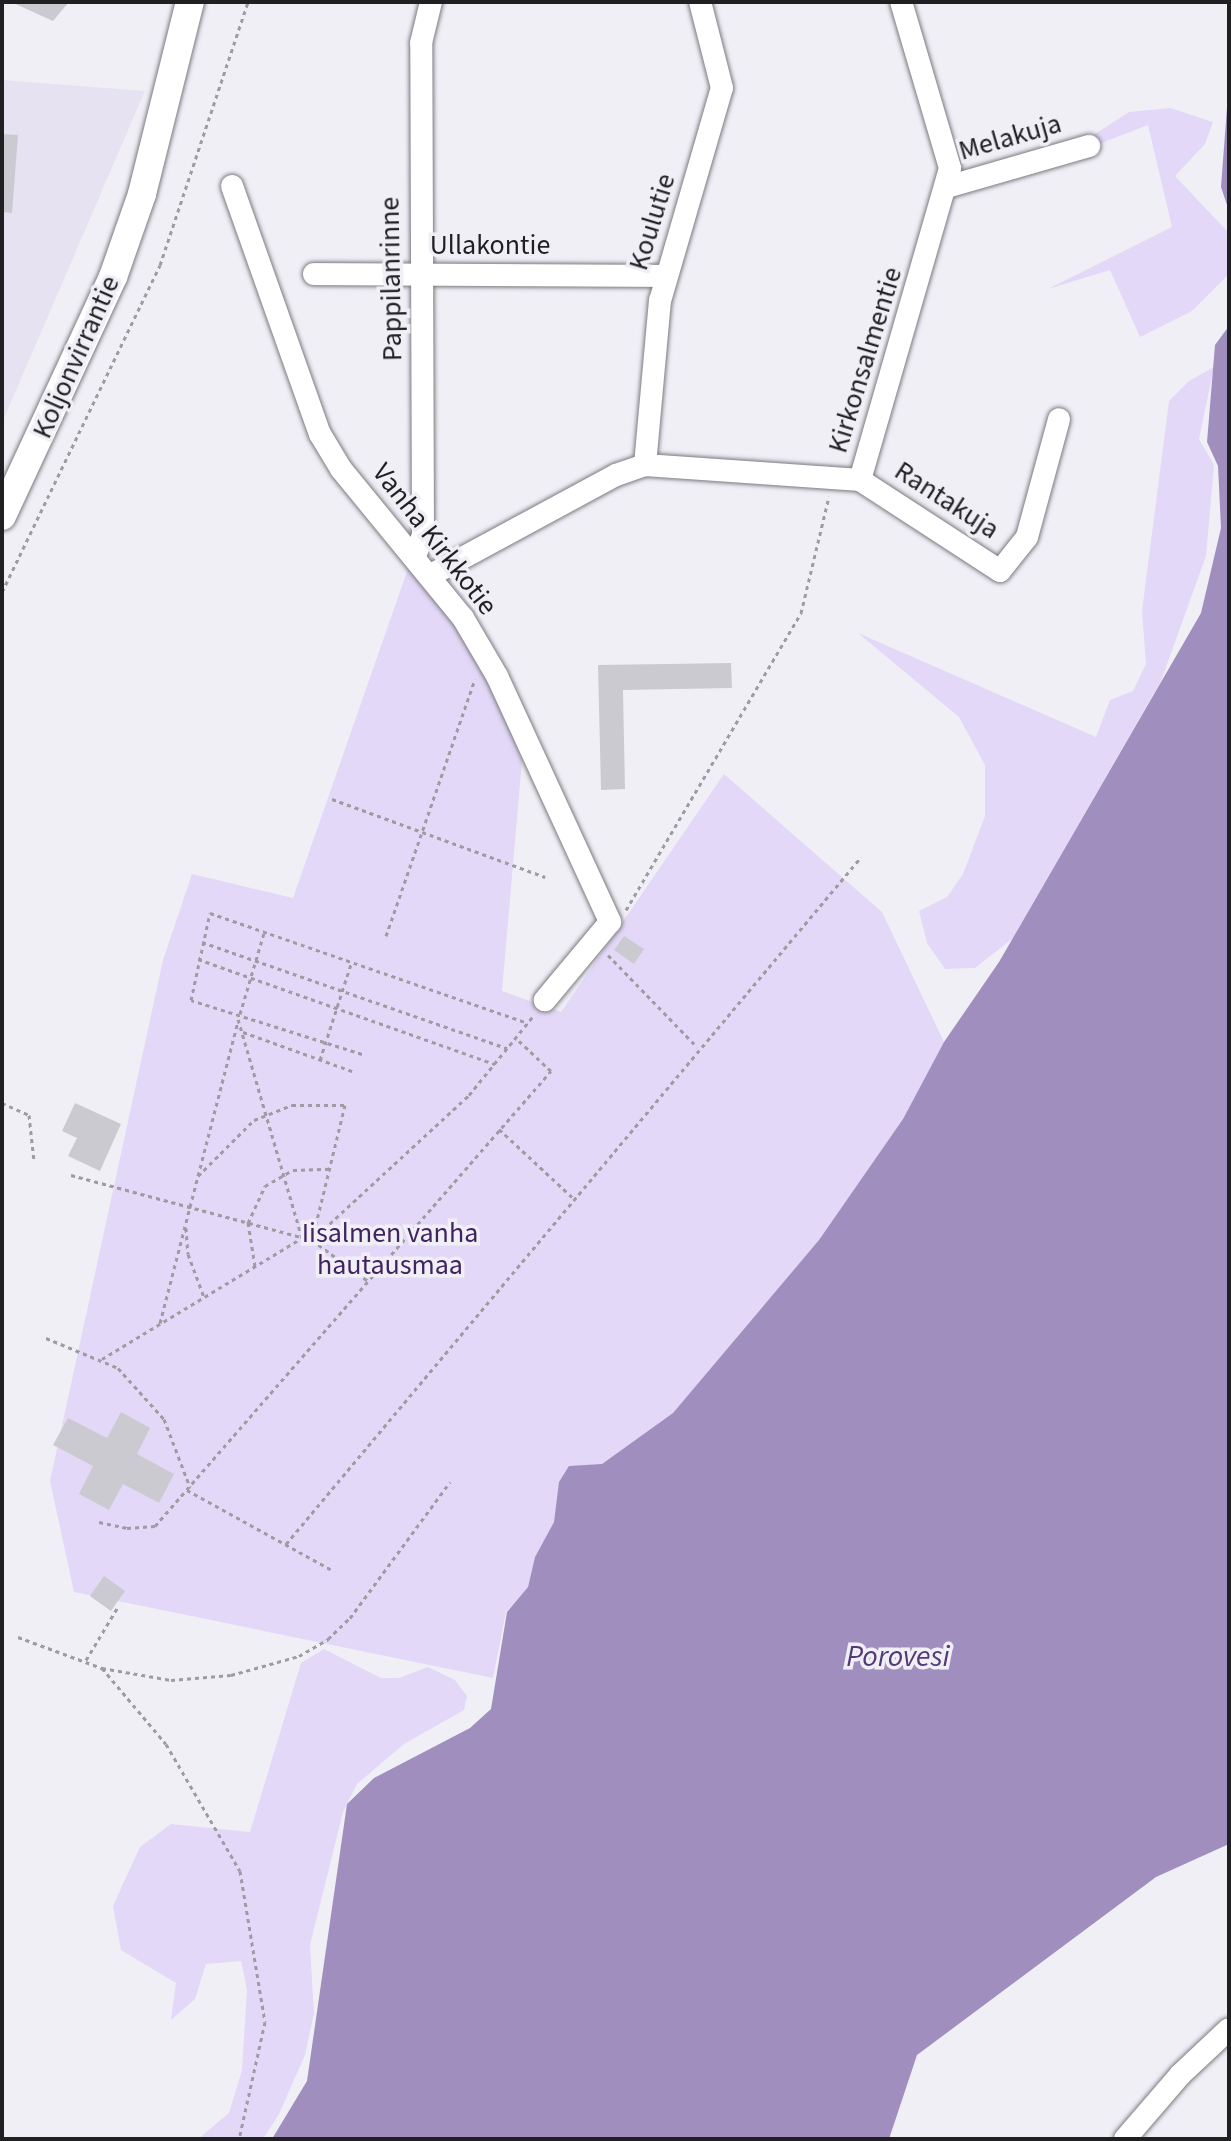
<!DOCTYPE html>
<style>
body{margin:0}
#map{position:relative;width:1231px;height:2141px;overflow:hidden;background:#f1eff6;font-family:"Source Sans 3",sans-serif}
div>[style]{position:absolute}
.built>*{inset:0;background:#e7e2f1}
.green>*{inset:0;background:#e3d8f7}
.water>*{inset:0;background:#a08ebe}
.building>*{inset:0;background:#cccad1}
.path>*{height:3px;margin-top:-1.5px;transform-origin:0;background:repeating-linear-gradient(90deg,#9d9ca1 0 4px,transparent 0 8px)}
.roads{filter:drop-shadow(0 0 2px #7d7a81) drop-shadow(0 0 2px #7d7a81)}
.minor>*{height:22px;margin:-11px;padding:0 11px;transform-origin:11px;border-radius:11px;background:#fff}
.major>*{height:28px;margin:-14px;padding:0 14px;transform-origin:14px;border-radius:14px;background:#fff}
span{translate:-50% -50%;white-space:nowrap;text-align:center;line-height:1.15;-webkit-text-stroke:7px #f1eff6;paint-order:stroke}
.street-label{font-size:28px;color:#201f22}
.park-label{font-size:28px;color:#3f2460}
.water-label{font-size:30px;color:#533977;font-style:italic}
.frame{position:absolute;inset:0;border:4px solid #201f22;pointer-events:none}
</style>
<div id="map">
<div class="built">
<div style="clip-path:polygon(2px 80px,145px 91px,2px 423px)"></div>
</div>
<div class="green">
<div style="clip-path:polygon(1170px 108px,1213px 122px,1205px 144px,1175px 176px,1229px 233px,1229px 274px,1192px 311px,1140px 337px,1110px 270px,1048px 289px,1172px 227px,1148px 125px,1099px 144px,1092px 136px,1129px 112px)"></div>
<div style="clip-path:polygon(1214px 367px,1199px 439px,1214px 465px,1206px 556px,1161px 681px,1013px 938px,975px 968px,945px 969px,927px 943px,919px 911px,947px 897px,963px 874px,985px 816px,985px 765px,959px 717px,858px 633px,1096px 737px,1110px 700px,1133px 691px,1146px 664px,1142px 611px,1169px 401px,1189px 381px)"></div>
<div style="clip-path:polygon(410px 563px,487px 669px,522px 761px,502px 991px,561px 1012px,724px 774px,882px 912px,944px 1042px,903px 1119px,819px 1240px,673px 1413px,602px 1464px,560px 1482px,554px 1522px,535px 1557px,528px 1587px,506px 1612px,493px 1678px,74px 1592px,50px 1481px,163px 960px,192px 874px,293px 898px)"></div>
<div style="clip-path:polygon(324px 1649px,381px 1678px,399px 1678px,428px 1667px,455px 1680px,467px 1696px,464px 1710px,404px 1744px,357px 1784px,343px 1812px,310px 1945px,314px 2013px,305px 2055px,279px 2114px,263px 2139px,198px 2139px,229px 2113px,242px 2070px,247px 1990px,241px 1961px,206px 1964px,195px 1999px,171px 2020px,176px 1983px,121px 1950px,113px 1906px,140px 1847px,171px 1824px,250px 1832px,301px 1663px)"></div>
</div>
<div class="water">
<div style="clip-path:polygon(1229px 81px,1229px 211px,1221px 187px)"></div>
<div style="clip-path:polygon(1229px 326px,1229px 1844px,1156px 1877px,917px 2055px,889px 2139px,272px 2139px,307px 2081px,347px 1804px,374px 1778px,470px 1728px,491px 1709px,507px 1612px,528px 1587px,535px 1557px,554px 1522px,559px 1482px,569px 1466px,602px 1464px,673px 1413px,819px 1240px,903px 1119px,944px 1042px,999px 962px,1201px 613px,1221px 528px,1218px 466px,1207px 442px,1215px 345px)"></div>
</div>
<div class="building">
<div style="clip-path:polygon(11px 2px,69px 2px,53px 21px)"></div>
<div style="clip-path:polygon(2px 134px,18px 135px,12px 213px,2px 212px)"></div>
<div style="clip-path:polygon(731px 663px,732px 688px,623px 690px,625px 789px,601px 790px,598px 665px)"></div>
<div style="clip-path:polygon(624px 936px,644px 949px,634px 964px,614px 950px)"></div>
<div style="clip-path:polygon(75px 1103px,121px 1124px,100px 1171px,68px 1156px,77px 1138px,62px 1131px)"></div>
<div style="clip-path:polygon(121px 1412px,150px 1428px,137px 1454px,174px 1474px,159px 1503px,123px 1484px,109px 1510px,79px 1494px,93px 1466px,53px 1445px,68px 1418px,107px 1438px)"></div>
<div style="clip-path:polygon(104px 1576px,125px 1591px,111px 1611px,90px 1596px)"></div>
</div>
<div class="path">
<div style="left:2px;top:592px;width:363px;rotate:-64.2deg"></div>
<div style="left:160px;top:265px;width:277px;rotate:-71.5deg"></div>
<div style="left:332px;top:799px;width:227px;rotate:20.1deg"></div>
<div style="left:626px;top:910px;width:345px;rotate:-59.5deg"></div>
<div style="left:801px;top:613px;width:120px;rotate:-76.5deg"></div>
<div style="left:386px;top:936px;width:272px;rotate:-70.9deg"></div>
<div style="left:202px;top:942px;width:323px;rotate:19.2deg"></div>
<div style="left:608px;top:955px;width:128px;rotate:45.9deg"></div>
<div style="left:198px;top:959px;width:315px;rotate:19.5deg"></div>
<div style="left:240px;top:1014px;width:84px;rotate:-73.5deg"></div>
<div style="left:243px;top:1032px;width:116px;rotate:19.7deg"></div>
<div style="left:362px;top:1054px;width:179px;rotate:-162.5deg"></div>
<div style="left:191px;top:1000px;width:89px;rotate:-77.7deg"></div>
<div style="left:210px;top:913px;width:336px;rotate:19.1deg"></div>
<div style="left:320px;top:1060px;width:101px;rotate:-72.1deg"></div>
<div style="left:2px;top:1103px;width:30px;rotate:24deg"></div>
<div style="left:29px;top:1115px;width:46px;rotate:83.8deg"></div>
<div style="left:499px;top:1129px;width:100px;rotate:43deg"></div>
<div style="left:71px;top:1175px;width:250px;rotate:15.1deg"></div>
<div style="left:312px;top:1240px;width:69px;rotate:36.2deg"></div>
<div style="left:198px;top:1176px;width:79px;rotate:-45deg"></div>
<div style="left:254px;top:1120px;width:41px;rotate:-21.5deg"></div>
<div style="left:292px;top:1105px;width:53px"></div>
<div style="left:345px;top:1105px;width:139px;rotate:103.7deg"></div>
<div style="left:186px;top:1228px;width:26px;rotate:86deg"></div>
<div style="left:188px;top:1254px;width:46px;rotate:69.6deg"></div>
<div style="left:312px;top:1240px;width:214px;rotate:-42.7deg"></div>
<div style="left:469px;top:1095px;width:103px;rotate:-50.9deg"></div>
<div style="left:255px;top:1266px;width:44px;rotate:-99.2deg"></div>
<div style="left:248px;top:1223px;width:41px;rotate:-65.3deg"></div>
<div style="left:265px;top:1186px;width:32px;rotate:-30deg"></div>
<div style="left:293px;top:1170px;width:37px;rotate:-2deg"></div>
<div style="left:160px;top:1323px;width:312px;rotate:-75.5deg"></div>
<div style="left:46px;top:1338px;width:78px;rotate:22.6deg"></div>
<div style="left:118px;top:1368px;width:69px;rotate:48deg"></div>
<div style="left:164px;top:1419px;width:73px;rotate:69.1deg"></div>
<div style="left:102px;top:1359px;width:234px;rotate:-31.2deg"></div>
<div style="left:302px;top:1238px;width:228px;rotate:-106.3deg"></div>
<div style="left:187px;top:1490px;width:168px;rotate:28.9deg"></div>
<div style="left:99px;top:1522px;width:29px;rotate:12deg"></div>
<div style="left:127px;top:1528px;width:28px;rotate:-4deg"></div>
<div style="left:155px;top:1526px;width:603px;rotate:-48.97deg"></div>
<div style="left:551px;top:1071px;width:48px;rotate:-136.7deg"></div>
<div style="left:286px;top:1544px;width:896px;rotate:-50.07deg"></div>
<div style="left:18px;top:1637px;width:90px;rotate:20.3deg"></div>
<div style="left:102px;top:1668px;width:70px;rotate:9.9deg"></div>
<div style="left:171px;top:1680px;width:60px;rotate:-4.8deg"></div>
<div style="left:231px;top:1675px;width:71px;rotate:-15.6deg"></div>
<div style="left:299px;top:1656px;width:34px;rotate:-30deg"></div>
<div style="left:328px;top:1639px;width:30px;rotate:-44deg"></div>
<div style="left:350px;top:1618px;width:169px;rotate:-53.7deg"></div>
<div style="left:86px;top:1660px;width:64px;rotate:-59deg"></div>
<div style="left:102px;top:1668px;width:99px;rotate:49.9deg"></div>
<div style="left:166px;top:1744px;width:147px;rotate:59.8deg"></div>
<div style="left:240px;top:1871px;width:153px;rotate:80.6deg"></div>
<div style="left:265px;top:2022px;width:120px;rotate:102.5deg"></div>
</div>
<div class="roads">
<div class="minor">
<div style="left:232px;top:186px;width:263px;rotate:70.5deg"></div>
<div style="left:320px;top:434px;width:41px;rotate:59deg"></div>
<div style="left:341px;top:469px;width:193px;rotate:50.7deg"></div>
<div style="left:463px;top:618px;width:67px;rotate:59.6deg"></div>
<div style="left:497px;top:676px;width:271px;rotate:65.3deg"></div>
<div style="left:610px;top:922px;width:102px;rotate:129.8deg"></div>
<div style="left:947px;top:187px;width:148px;rotate:-16.1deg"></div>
<div style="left:314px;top:274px;width:352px;rotate:0.3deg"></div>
<div style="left:645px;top:465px;width:165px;rotate:-84.8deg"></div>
<div style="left:660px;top:301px;width:222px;rotate:-73.8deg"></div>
<div style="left:722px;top:88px;width:89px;rotate:-104.3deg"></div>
<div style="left:860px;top:480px;width:167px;rotate:33deg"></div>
<div style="left:1000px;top:571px;width:43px;rotate:-51.5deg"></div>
<div style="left:1027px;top:537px;width:122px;rotate:-74.8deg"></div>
<div style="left:415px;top:556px;width:22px;rotate:-69deg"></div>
<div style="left:423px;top:535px;width:492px;rotate:-90.2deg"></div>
<div style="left:421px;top:43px;width:42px;rotate:-76.3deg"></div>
<div style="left:431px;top:575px;width:210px;rotate:-28.4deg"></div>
<div style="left:616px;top:475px;width:31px;rotate:-19deg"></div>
<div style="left:645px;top:465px;width:216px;rotate:4deg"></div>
<div style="left:860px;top:480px;width:325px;rotate:-73.9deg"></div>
<div style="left:950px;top:168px;width:173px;rotate:-106.4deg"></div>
<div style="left:1125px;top:2139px;width:84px;rotate:-49.3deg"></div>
<div style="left:1180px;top:2075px;width:67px;rotate:-43.2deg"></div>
</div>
<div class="major">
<div style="left:2px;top:516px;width:264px;rotate:-65.1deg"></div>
<div style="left:113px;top:277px;width:88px;rotate:-70.7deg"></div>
<div style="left:142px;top:194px;width:198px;rotate:-76deg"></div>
</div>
</div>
<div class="street-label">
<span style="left:1010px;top:137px;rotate:-16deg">Melakuja</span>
<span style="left:652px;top:222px;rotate:-73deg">Koulutie</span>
<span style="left:490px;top:245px">Ullakontie</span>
<span style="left:391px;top:279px;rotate:-91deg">Pappilanrinne</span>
<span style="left:76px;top:357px;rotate:-66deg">Koljonvirrantie</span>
<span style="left:865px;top:360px;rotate:-73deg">Kirkonsalmentie</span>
<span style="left:947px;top:500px;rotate:33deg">Rantakuja</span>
<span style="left:435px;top:539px;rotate:52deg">Vanha Kirkkotie</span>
</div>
<div class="park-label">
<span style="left:390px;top:1249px">Iisalmen vanha<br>hautausmaa</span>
</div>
<div class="water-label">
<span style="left:898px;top:1657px">Porovesi</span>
</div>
<div class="frame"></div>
</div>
